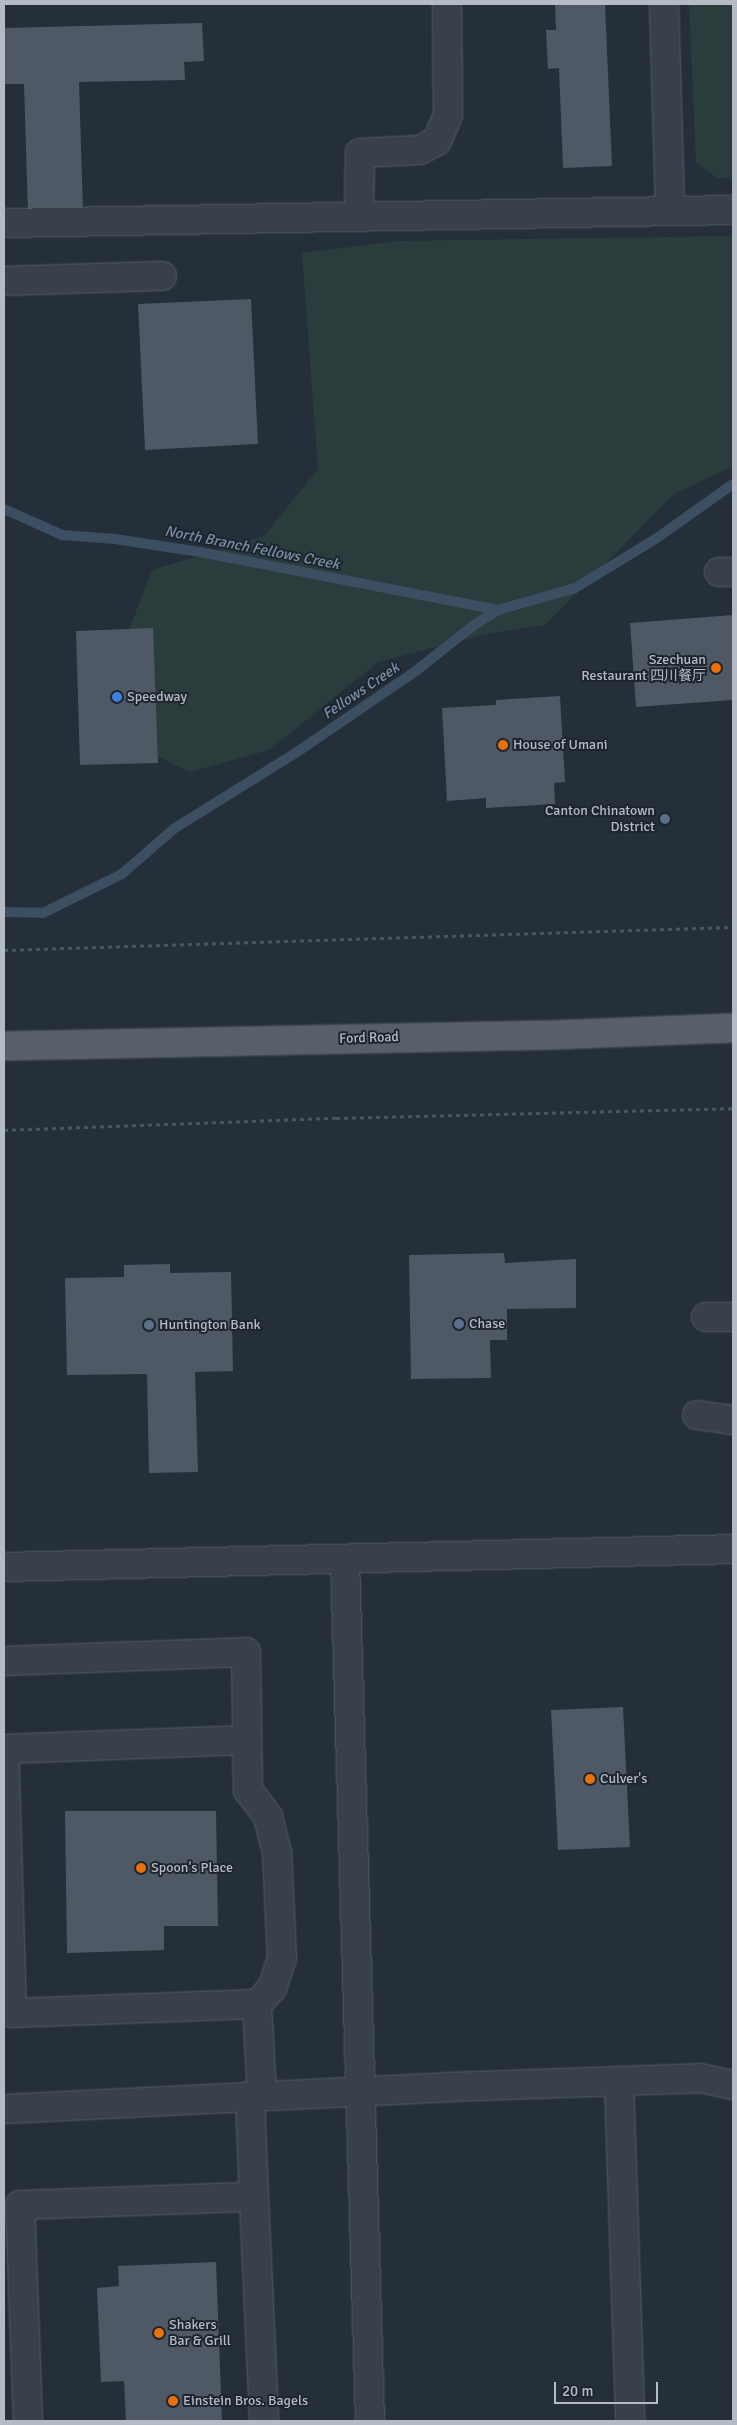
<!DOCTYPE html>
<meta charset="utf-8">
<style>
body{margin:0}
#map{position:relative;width:737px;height:2425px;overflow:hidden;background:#252f39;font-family:Signika,"Noto Sans SC",sans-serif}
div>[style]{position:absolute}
.green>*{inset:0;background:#2a3d3c}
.stream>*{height:10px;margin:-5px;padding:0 5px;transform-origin:5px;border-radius:5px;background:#3c4e61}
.building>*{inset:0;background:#4e5965}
.path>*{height:3px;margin-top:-1.5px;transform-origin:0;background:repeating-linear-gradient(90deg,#475859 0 4px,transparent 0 8px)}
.roads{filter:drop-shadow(0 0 1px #575e67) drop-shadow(0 0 1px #575e67)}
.minor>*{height:28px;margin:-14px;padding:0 14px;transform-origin:14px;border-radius:14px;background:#38404a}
.major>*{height:28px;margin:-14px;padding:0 14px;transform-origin:14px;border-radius:14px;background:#576069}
.dots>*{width:14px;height:14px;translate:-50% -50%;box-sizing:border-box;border:2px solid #1e252e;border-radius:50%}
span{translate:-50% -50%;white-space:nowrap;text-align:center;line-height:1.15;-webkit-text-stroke:4px #1e252e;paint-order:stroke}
.poi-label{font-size:14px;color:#b4bbc5}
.right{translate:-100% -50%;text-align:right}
.left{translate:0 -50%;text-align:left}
.street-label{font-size:14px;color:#b4bbc5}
.water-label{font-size:15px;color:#778ea6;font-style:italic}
.frame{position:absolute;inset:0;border:5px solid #b4bbc5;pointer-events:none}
.scale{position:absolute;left:554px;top:2382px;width:104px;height:22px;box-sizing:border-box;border:2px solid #b4bbc5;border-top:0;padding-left:6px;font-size:15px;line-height:18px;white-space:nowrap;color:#b4bbc5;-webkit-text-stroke:4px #1e252e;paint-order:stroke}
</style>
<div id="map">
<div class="green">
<div style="clip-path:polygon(689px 4px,733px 4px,733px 177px,717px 178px,696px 162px)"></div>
<div style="clip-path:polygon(733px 236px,733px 466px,674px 494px,545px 625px,491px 633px,378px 662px,269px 750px,190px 772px,144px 750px,121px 651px,152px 570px,264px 536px,318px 469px,302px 253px,399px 241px)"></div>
</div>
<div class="stream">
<div style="left:4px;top:509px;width:64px;rotate:24.1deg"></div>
<div style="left:62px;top:535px;width:53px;rotate:4.3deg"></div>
<div style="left:115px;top:539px;width:86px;rotate:8.7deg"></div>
<div style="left:200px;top:552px;width:304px;rotate:11deg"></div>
<div style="left:4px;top:912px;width:39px;rotate:1deg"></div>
<div style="left:43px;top:913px;width:88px;rotate:-26.3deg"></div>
<div style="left:122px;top:874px;width:70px;rotate:-41deg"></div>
<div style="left:175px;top:828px;width:144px;rotate:-31.9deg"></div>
<div style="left:297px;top:752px;width:145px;rotate:-34.3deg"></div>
<div style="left:417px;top:670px;width:73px;rotate:-38.3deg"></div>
<div style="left:474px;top:625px;width:28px;rotate:-32deg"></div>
<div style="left:498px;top:610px;width:80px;rotate:-15.9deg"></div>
<div style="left:575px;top:588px;width:96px;rotate:-31.4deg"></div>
<div style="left:657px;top:538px;width:93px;rotate:-35.4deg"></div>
</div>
<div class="building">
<div style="clip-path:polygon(555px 4px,605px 4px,612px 166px,563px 168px,559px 68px,548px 69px,546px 30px,556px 30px)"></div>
<div style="clip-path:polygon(202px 23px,204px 61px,184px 62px,185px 80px,79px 82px,83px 211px,28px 213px,24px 84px,5px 84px,4px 28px)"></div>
<div style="clip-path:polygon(251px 299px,258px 444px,145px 450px,138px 304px)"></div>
<div style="clip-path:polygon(733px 615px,733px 700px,636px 707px,630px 623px)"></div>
<div style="clip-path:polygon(153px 628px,158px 763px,80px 765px,76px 631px)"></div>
<div style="clip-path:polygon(560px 696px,565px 782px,554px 783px,555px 804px,486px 808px,486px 798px,447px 801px,442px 708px,496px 705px,496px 700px)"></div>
<div style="clip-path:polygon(504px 1253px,505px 1263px,576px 1259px,576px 1308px,507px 1309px,507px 1340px,490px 1340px,491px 1378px,411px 1379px,409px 1255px)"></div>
<div style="clip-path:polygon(170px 1264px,170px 1273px,231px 1272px,233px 1371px,195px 1372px,198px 1472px,149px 1473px,147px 1374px,67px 1375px,65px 1278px,124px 1277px,124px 1265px)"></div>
<div style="clip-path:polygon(623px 1707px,630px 1847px,558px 1850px,551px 1710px)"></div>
<div style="clip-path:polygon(65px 1811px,216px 1811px,218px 1926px,164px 1926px,164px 1950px,67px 1953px)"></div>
<div style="clip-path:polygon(216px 2262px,222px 2421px,126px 2421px,124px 2381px,101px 2382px,97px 2288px,119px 2286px,118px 2266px)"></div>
</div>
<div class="path">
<div style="left:4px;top:950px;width:729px;rotate:-1.81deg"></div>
<div style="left:4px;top:1130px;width:332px;rotate:-2.1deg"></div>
<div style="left:336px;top:1118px;width:397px;rotate:-1.4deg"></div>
</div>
<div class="roads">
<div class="minor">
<div style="left:664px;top:4px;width:207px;rotate:88.3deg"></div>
<div style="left:359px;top:216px;width:63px;rotate:-89.1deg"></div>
<div style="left:360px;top:153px;width:60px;rotate:-2.9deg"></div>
<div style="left:420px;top:150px;width:19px;rotate:-28deg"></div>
<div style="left:437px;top:141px;width:28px;rotate:-67deg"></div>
<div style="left:448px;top:115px;width:111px;rotate:-90.5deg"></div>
<div style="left:4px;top:223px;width:729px;rotate:-1.02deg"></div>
<div style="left:4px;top:281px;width:158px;rotate:-1.8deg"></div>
<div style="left:719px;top:572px;width:14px"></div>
<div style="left:706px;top:1317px;width:27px"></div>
<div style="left:697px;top:1415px;width:36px;rotate:8deg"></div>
<div style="left:345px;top:1559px;width:862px;rotate:88.34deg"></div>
<div style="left:4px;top:1567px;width:729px;rotate:-1.41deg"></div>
<div style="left:4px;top:1661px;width:242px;rotate:-2.1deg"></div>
<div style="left:246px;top:1652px;width:138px;rotate:89.2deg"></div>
<div style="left:248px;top:1790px;width:34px;rotate:53deg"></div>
<div style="left:268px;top:1817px;width:36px;rotate:76deg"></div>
<div style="left:277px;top:1852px;width:106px;rotate:87.3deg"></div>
<div style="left:282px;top:1958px;width:32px;rotate:108deg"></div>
<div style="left:272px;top:1988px;width:22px;rotate:133deg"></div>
<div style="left:257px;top:2004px;width:245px;rotate:177.9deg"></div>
<div style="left:12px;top:2013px;width:262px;rotate:-91.7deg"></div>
<div style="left:4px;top:1749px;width:243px;rotate:-2.1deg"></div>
<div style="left:257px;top:2004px;width:91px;rotate:86.9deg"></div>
<div style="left:619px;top:2081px;width:340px;rotate:88.1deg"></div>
<div style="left:4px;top:2109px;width:445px;rotate:-2.8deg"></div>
<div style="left:448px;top:2087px;width:252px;rotate:-2deg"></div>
<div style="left:700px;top:2078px;width:34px;rotate:12deg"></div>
<div style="left:254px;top:2197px;width:224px;rotate:87.4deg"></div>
<div style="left:28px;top:2421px;width:216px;rotate:-92.1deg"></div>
<div style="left:20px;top:2205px;width:234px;rotate:-2deg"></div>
<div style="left:254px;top:2197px;width:101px;rotate:-92.3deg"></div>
</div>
<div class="major">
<div style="left:4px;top:1046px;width:548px;rotate:-1.15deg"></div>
<div style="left:552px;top:1035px;width:181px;rotate:-2.2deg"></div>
</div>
</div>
<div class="dots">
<div style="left:716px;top:668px;background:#e8710a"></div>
<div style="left:117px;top:697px;background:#3f7fe0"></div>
<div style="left:503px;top:745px;background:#e8710a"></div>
<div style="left:665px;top:819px;background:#5c6f8a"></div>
<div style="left:459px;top:1324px;background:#5c6f8a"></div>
<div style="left:149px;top:1325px;background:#5c6f8a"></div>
<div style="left:590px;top:1779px;background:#e8710a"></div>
<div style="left:141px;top:1868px;background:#e8710a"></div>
<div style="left:159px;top:2333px;background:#e8710a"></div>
<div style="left:173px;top:2401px;background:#e8710a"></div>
</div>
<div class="poi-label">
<span class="right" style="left:706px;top:668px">Szechuan<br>Restaurant 四川餐厅</span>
<span class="left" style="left:127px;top:697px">Speedway</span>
<span class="left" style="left:513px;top:745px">House of Umani</span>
<span class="right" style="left:655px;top:819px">Canton Chinatown<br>District</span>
<span class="left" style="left:469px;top:1324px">Chase</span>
<span class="left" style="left:159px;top:1325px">Huntington Bank</span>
<span class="left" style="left:600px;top:1779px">Culver's</span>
<span class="left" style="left:151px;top:1868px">Spoon's Place</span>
<span class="left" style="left:169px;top:2333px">Shakers<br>Bar &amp; Grill</span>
<span class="left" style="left:183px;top:2401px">Einstein Bros. Bagels</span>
</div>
<div class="street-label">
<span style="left:369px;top:1038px;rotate:-2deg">Ford Road</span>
</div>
<div class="water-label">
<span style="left:252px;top:548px;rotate:11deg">North Branch Fellows Creek</span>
<span style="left:361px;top:691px;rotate:-34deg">Fellows Creek</span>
</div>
<div class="frame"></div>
<div class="scale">20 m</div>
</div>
